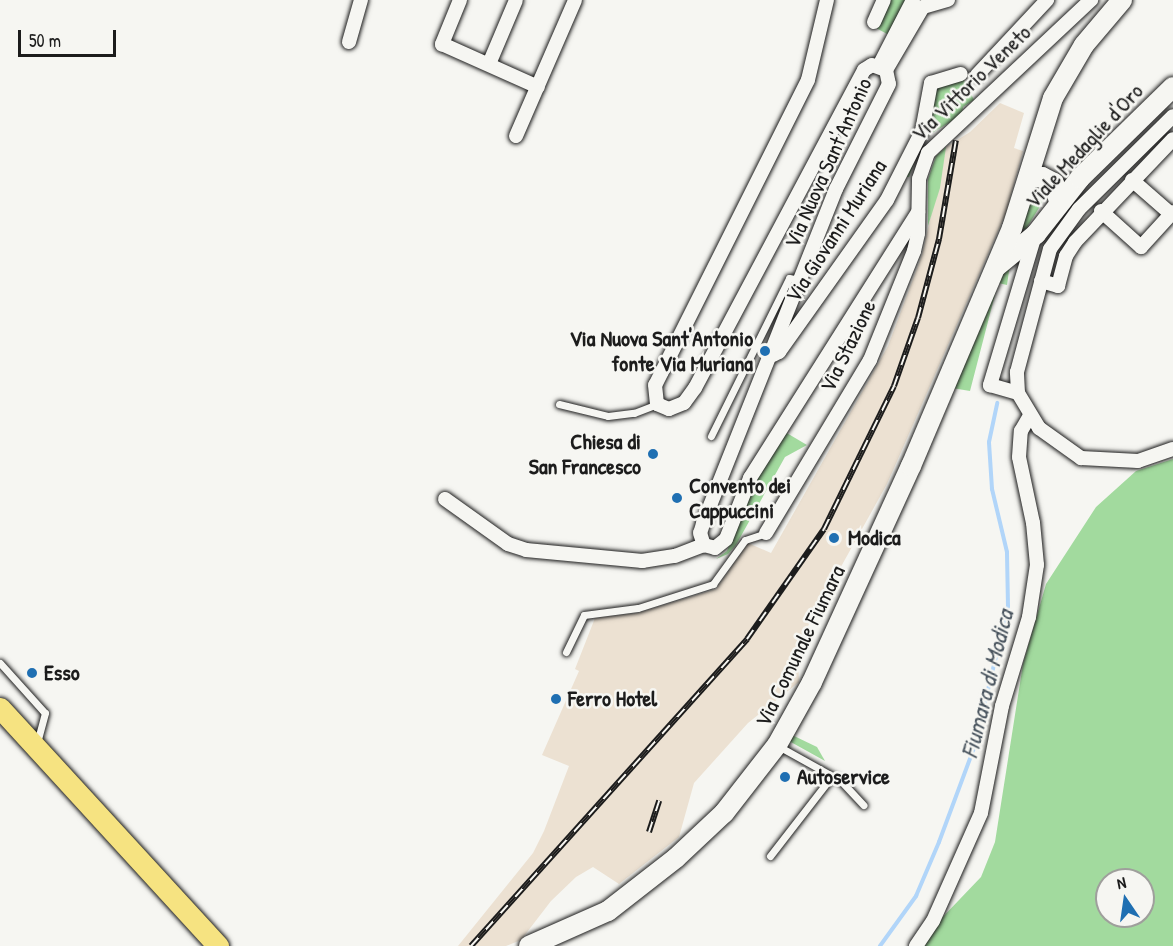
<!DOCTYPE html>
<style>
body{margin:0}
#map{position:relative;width:1173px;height:946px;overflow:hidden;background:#f6f6f2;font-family:"Patrick Hand",sans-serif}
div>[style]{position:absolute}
.built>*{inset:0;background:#ece1d2}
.green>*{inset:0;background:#a2da9e}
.stream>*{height:4px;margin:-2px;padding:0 2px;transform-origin:2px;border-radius:2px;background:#b1d5f9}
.roads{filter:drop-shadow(0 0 2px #1c1c1c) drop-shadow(0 0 2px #1c1c1c)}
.lane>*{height:7px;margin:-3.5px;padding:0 3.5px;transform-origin:3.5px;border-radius:3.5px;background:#f6f6f2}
.street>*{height:14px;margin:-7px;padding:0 7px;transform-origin:7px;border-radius:7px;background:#f6f6f2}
.secondary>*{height:20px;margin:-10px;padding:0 10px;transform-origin:10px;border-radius:10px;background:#f6f6f2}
.primary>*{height:21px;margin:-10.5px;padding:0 10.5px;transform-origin:10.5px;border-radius:10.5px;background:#f6e381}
.rail>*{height:6px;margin-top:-3px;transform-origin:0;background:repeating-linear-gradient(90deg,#f6f6f2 0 11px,#1c1c1c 0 22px);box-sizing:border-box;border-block:2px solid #1c1c1c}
.dots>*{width:16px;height:16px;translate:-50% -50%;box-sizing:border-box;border:3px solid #f6f6f2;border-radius:50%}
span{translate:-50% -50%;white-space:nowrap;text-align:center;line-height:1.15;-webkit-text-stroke:5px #f6f6f2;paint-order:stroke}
.street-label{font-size:22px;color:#1c1c1c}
.poi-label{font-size:22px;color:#1c1c1c;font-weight:700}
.right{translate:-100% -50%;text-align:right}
.left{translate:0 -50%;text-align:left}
.water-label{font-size:24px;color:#49545e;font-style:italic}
.north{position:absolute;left:1095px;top:868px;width:60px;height:60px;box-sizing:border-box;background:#f6f6f2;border:2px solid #9f9f9c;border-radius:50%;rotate:347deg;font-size:16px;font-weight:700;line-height:24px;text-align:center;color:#1c1c1c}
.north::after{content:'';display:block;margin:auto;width:21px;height:27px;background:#1f6fb2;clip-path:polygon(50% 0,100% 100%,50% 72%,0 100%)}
.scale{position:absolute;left:18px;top:30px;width:98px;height:27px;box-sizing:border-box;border:3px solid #1c1c1c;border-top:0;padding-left:8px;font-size:18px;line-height:21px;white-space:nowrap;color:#1c1c1c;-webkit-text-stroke:4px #f6f6f2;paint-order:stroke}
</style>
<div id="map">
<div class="built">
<div style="clip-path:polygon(1000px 103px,1024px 113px,1014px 148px,1023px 151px,1006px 213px,887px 484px,808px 626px,798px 659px,799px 682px,748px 723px,694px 783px,679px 837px,619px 884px,593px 867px,576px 877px,551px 901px,521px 940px,506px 946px,458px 946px,533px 853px,544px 831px,569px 766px,542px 755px,579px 671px,575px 669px,595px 618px,638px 613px,716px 589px,748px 543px,771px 553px,888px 346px,922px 255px,946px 147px,970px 132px)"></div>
</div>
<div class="green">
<div style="clip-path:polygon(890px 0,906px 0,889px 35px,876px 28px)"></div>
<div style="clip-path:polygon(963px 78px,974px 100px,963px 107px,962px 115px,927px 136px,920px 145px,909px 177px,903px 177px,932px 88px)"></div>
<div style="clip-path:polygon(946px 147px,940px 188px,928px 226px,928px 179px,936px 156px)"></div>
<div style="clip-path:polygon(1039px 193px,1042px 203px,1026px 229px,1022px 229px,1030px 197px)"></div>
<div style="clip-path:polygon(1004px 262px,1010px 264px,1007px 285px,998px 283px,970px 391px,952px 388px)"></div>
<div style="clip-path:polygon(785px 432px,807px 445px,785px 457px,736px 545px,728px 554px,716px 559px,727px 551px,752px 484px)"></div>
<div style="clip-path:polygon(evenodd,1173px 459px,1173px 946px,915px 946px,981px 877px,995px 842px,1023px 664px,1046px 584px,1096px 507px,1136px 471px,1173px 459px,1107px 880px,1143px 880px,1143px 916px,1107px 916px,1107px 880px)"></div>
<div style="clip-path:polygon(792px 735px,817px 747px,825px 761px,789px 741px)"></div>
</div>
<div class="stream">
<div style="left:880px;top:946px;width:62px;rotate:-54.2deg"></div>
<div style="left:916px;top:896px;width:59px;rotate:-66.9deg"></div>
<div style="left:939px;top:842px;width:100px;rotate:-69.6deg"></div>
<div style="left:974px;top:748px;width:146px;rotate:-76.5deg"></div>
<div style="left:1008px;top:606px;width:54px;rotate:-91.1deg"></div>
<div style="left:1007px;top:552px;width:65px;rotate:-103.4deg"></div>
<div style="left:992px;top:489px;width:47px;rotate:-93.7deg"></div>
<div style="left:989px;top:442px;width:40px;rotate:-78deg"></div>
</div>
<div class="roads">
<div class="lane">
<div style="left:559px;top:404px;width:50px;rotate:13.8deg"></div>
<div style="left:608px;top:416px;width:26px;rotate:-7deg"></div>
<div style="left:634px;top:413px;width:25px;rotate:-21deg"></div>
<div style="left:711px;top:436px;width:176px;rotate:-63.7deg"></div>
<div style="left:789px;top:278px;width:11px;rotate:10deg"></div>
<div style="left:566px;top:652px;width:41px;rotate:-64.1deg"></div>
<div style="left:584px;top:615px;width:54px;rotate:-7.4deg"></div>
<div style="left:638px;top:608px;width:79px;rotate:-17.7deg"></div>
<div style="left:713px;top:584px;width:54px;rotate:-54deg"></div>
<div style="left:745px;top:540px;width:22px;rotate:-18deg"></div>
<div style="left:0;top:663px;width:67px;rotate:48deg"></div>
<div style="left:45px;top:713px;width:31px;rotate:105deg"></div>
<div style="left:780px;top:747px;width:70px;rotate:29.1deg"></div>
<div style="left:841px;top:781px;width:33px;rotate:47deg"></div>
<div style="left:770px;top:856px;width:101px;rotate:-52.2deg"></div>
</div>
<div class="street">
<div style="left:460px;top:0;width:48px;rotate:112.2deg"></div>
<div style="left:442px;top:44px;width:105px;rotate:24.1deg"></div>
<div style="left:827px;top:0;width:82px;rotate:103.4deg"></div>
<div style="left:808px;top:80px;width:341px;rotate:116.6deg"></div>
<div style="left:655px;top:385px;width:19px;rotate:84deg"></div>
<div style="left:657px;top:404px;width:13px;rotate:23deg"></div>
<div style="left:669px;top:409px;width:16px;rotate:-22deg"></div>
<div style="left:684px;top:403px;width:19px;rotate:-54deg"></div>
<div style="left:695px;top:388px;width:360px;rotate:-62deg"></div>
<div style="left:864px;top:70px;width:9px;rotate:-32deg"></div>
<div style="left:872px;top:65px;width:15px;rotate:20deg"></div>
<div style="left:886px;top:70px;width:14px;rotate:78deg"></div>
<div style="left:889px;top:84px;width:118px;rotate:116.8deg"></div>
<div style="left:836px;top:189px;width:360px;rotate:111.7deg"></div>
<div style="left:703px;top:524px;width:9px;rotate:108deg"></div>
<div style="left:700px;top:533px;width:13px;rotate:72deg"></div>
<div style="left:704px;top:545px;width:11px;rotate:15deg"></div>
<div style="left:715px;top:548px;width:14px;rotate:-39deg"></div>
<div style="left:726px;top:539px;width:66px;rotate:-68.5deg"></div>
<div style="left:750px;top:478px;width:315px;rotate:-57.7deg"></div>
<div style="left:874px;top:22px;width:24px;rotate:-66deg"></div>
<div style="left:349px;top:42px;width:44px;rotate:-74.1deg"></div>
<div style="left:881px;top:62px;width:70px;rotate:-62.7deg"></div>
<div style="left:489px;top:64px;width:69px;rotate:-67.1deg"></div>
<div style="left:886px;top:70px;width:73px;rotate:-59.6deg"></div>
<div style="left:923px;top:7px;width:26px;rotate:-16deg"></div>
<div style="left:977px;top:75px;width:103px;rotate:-47deg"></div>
<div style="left:516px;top:136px;width:148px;rotate:-66.5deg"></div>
<div style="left:1132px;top:180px;width:52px;rotate:41.1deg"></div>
<div style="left:1101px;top:211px;width:54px;rotate:42deg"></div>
<div style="left:1141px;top:247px;width:47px;rotate:-47.6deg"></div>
<div style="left:1035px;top:235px;width:157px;rotate:106.7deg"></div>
<div style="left:990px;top:385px;width:29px;rotate:16deg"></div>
<div style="left:1018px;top:393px;width:41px;rotate:59deg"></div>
<div style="left:1039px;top:428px;width:52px;rotate:35.5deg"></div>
<div style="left:1081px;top:458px;width:57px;rotate:3deg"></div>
<div style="left:1138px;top:461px;width:37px;rotate:-19deg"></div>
<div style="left:1041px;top:281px;width:18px;rotate:16deg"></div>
<div style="left:1058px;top:286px;width:31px;rotate:-75deg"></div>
<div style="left:1066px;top:256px;width:17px;rotate:-57deg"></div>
<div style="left:1075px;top:242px;width:142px;rotate:-46.4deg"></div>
<div style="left:773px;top:355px;width:7px;rotate:-27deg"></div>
<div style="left:779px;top:352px;width:186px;rotate:-54.6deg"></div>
<div style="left:887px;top:200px;width:77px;rotate:-63.1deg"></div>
<div style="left:922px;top:131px;width:49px;rotate:-79.4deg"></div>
<div style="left:931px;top:83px;width:31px;rotate:-17deg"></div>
<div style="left:1018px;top:393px;width:21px;rotate:-93deg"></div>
<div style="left:1017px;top:372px;width:127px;rotate:-75deg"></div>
<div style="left:1050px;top:249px;width:49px;rotate:-54.1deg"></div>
<div style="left:1079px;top:209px;width:132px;rotate:-44.7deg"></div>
<div style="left:445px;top:499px;width:77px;rotate:35.5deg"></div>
<div style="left:508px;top:544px;width:19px;rotate:18deg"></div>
<div style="left:526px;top:550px;width:117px;rotate:5.4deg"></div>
<div style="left:642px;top:561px;width:33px;rotate:-9deg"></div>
<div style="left:675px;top:556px;width:31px;rotate:-21deg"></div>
<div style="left:766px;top:533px;width:202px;rotate:-59deg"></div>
<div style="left:870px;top:360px;width:118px;rotate:-68deg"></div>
<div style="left:914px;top:251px;width:18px;rotate:-77deg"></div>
<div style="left:918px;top:233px;width:54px;rotate:-88.9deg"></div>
<div style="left:919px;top:179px;width:28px;rotate:-71deg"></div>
<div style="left:928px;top:153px;width:224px;rotate:-43.2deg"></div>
<div style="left:916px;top:946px;width:30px;rotate:-56deg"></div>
<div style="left:933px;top:921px;width:118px;rotate:-66deg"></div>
<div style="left:981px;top:813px;width:109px;rotate:-78.9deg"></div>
<div style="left:1002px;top:706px;width:93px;rotate:-73.1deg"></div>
<div style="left:1029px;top:617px;width:53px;rotate:-81.3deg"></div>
<div style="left:1037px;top:565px;width:42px;rotate:-95.4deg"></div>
<div style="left:1033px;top:523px;width:67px;rotate:-102deg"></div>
<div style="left:1019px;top:457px;width:26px;rotate:-86deg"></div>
<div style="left:1021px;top:431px;width:16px;rotate:-60deg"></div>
</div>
<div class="secondary">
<div style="left:1029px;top:178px;width:13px;rotate:-4deg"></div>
<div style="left:1042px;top:177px;width:13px;rotate:27deg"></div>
<div style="left:1054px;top:183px;width:20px;rotate:75deg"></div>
<div style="left:996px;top:267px;width:52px;rotate:-39.5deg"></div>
<div style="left:1036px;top:234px;width:71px;rotate:-51.8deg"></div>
<div style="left:1080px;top:178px;width:130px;rotate:-44.4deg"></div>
<div style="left:529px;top:946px;width:86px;rotate:-23.9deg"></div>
<div style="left:608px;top:911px;width:86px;rotate:-37.9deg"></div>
<div style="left:676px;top:858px;width:66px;rotate:-43.2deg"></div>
<div style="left:724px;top:813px;width:86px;rotate:-52.1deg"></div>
<div style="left:777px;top:745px;width:72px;rotate:-60.9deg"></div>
<div style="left:812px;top:682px;width:238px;rotate:-65.4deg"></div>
<div style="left:911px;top:466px;width:259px;rotate:-67deg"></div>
<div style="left:1012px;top:228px;width:136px;rotate:-72.5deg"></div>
<div style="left:1053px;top:98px;width:61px;rotate:-59.7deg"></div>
<div style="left:1084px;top:45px;width:59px;rotate:-49.8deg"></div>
</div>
<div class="primary">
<div style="left:0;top:708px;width:323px;rotate:47.5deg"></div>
</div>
</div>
<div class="rail">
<div style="left:649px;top:832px;width:33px;rotate:-72deg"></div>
<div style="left:471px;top:946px;width:413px;rotate:-48deg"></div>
<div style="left:747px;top:639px;width:134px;rotate:-55deg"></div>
<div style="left:824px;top:529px;width:159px;rotate:-63.9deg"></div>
<div style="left:894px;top:386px;width:72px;rotate:-70.6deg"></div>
<div style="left:918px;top:318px;width:82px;rotate:-75.1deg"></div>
<div style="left:939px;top:239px;width:100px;rotate:-80.3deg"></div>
</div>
<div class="dots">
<div style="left:765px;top:351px;background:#1f6fb2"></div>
<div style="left:653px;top:454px;background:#1f6fb2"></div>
<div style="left:677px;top:498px;background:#1f6fb2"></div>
<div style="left:834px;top:538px;background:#1f6fb2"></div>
<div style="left:32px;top:673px;background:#1f6fb2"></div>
<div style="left:556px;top:699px;background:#1f6fb2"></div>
<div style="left:785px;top:777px;background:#1f6fb2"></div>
</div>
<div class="street-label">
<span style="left:971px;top:83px;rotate:-44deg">Via Vittorio Veneto</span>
<span style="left:1084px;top:146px;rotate:-47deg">Viale Medaglie d'Oro</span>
<span style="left:828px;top:163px;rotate:-66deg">Via Nuova Sant'Antonio</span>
<span style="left:836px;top:231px;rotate:-57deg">Via Giovanni Muriana</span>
<span style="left:848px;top:346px;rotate:-64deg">Via Stazione</span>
<span style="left:800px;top:646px;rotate:-64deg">Via Comunale Fiumara</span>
</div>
<div class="poi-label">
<span class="right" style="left:753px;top:351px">Via Nuova Sant'Antonio<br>fonte Via Muriana</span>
<span class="right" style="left:641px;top:454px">Chiesa di<br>San Francesco</span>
<span class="left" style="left:689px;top:498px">Convento dei<br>Cappuccini</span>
<span class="left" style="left:848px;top:538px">Modica</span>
<span class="left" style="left:44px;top:673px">Esso</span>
<span class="left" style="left:568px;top:699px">Ferro Hotel</span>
<span class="left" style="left:797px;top:777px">Autoservice</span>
</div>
<div class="water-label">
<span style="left:987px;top:684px;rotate:-76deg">Fiumara di Modica</span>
</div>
<div class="north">N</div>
<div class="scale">50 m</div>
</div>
